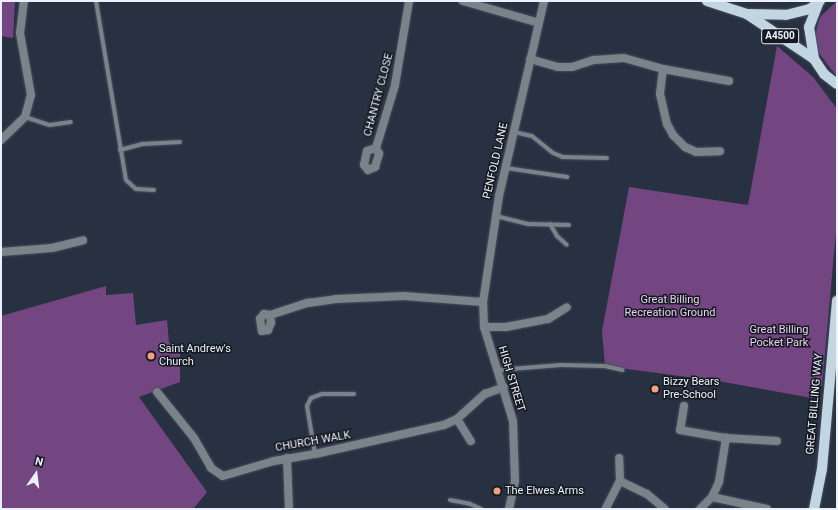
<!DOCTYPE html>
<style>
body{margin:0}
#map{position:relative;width:838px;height:510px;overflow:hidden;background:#283142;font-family:Roboto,sans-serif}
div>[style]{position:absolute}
.green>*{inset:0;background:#734682}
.roads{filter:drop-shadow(0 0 1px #475060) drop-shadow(0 0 1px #475060)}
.lane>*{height:4px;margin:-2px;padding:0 2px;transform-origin:2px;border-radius:2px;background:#798389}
.street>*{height:8px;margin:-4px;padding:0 4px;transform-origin:4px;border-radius:4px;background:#798389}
.primary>*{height:10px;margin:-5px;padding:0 5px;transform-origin:5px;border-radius:5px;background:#c1d5e2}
.dots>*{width:11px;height:11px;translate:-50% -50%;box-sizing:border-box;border:2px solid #151920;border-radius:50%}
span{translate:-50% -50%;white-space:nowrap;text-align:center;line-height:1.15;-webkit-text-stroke:3px #151920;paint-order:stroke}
.shield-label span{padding:1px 3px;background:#151920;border:1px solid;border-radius:3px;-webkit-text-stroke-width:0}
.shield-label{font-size:10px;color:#ebf1fc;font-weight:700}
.street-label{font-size:11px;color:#ebf1fc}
.park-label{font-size:11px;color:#ebcff5}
.poi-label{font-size:11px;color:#ebf1fc}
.left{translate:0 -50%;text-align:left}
.frame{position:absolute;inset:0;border:2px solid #ebf1fc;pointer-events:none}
.north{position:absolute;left:16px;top:454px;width:40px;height:40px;-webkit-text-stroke:3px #151920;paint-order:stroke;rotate:14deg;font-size:11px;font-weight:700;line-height:16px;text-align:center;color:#ebf1fc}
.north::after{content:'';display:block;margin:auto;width:14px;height:18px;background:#ebf1fc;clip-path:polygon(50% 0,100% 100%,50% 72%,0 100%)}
</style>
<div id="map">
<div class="green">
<div style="clip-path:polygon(1px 1px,15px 1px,13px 38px,1px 36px)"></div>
<div style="clip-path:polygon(837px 1px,837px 77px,819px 53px,815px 35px,820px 17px)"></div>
<div style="clip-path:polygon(777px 46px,813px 77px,837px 109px,837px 221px,822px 385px,812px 398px,724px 382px,605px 366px,602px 331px,629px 187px,748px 205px)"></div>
<div style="clip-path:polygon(106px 286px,106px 295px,133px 293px,136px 325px,167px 320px,169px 343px,180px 346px,180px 382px,139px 397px,207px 492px,193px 509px,1px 509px,1px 316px)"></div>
</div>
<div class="roads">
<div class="lane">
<div style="left:96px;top:1px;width:181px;rotate:80.5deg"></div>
<div style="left:126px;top:180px;width:13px;rotate:42deg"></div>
<div style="left:136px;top:189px;width:18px;rotate:3deg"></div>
<div style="left:25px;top:117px;width:26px;rotate:18deg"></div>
<div style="left:50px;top:125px;width:21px;rotate:-8deg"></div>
<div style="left:514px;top:132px;width:18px;rotate:13deg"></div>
<div style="left:532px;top:136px;width:27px;rotate:39deg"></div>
<div style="left:553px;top:153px;width:11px;rotate:22deg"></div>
<div style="left:563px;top:157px;width:44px;rotate:1.3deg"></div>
<div style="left:120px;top:150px;width:24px;rotate:-15deg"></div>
<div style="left:143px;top:144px;width:37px;rotate:-3deg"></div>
<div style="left:506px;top:168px;width:62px;rotate:8.4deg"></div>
<div style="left:496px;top:216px;width:34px;rotate:14deg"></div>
<div style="left:529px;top:224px;width:40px;rotate:1.4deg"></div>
<div style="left:550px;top:224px;width:14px;rotate:60deg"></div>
<div style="left:557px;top:236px;width:13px;rotate:42deg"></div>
<div style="left:498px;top:370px;width:63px;rotate:-4.5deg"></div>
<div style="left:561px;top:365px;width:44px;rotate:1.3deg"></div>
<div style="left:605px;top:366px;width:18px;rotate:13deg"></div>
<div style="left:315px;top:454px;width:49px;rotate:-99.5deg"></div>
<div style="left:307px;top:406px;width:9px;rotate:-63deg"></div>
<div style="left:311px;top:398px;width:12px;rotate:-20deg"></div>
<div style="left:322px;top:394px;width:32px"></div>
<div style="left:450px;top:500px;width:20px;rotate:11deg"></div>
<div style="left:470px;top:504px;width:12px;rotate:24deg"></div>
</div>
<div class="street">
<div style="left:463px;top:1px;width:79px;rotate:16.1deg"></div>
<div style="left:530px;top:59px;width:29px;rotate:16deg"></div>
<div style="left:558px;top:67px;width:14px"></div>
<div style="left:572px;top:67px;width:23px;rotate:-18deg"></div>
<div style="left:594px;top:60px;width:30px;rotate:-4deg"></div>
<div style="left:624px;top:58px;width:41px;rotate:15.8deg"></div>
<div style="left:663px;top:69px;width:67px;rotate:10.3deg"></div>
<div style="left:663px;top:69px;width:25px;rotate:97deg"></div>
<div style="left:660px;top:94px;width:31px;rotate:77deg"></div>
<div style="left:667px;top:124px;width:13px;rotate:61deg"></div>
<div style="left:673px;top:135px;width:17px;rotate:45deg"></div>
<div style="left:685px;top:147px;width:12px;rotate:24deg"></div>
<div style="left:696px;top:152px;width:24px;rotate:-2deg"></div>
<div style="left:1px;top:140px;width:33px;rotate:-44deg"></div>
<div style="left:25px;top:117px;width:23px;rotate:-75deg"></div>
<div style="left:31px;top:95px;width:63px;rotate:-100.1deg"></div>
<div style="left:20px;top:33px;width:32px;rotate:-83deg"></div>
<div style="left:376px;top:148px;width:9px;rotate:162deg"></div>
<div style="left:367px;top:151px;width:14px;rotate:102deg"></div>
<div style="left:364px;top:165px;width:6px;rotate:51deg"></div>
<div style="left:368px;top:170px;width:8px;rotate:-23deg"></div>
<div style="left:375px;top:167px;width:14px;rotate:-73deg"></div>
<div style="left:379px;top:154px;width:7px;rotate:-117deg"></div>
<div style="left:376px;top:148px;width:66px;rotate:-73.2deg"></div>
<div style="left:395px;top:85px;width:85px;rotate:-80.5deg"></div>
<div style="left:1px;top:252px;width:51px;rotate:-4.5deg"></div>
<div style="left:52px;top:248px;width:32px;rotate:-14deg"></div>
<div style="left:270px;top:315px;width:6px;rotate:-171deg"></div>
<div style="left:264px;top:314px;width:6px;rotate:129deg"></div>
<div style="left:260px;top:319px;width:12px;rotate:81deg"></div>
<div style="left:262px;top:331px;width:6px;rotate:-9deg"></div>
<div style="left:268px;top:330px;width:8px;rotate:-67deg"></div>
<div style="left:271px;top:323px;width:8px;rotate:-97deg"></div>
<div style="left:270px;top:315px;width:40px;rotate:-18deg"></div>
<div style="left:308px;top:303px;width:28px;rotate:-8deg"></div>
<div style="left:336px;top:299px;width:68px;rotate:-2.5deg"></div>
<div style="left:404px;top:296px;width:79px;rotate:4.3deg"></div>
<div style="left:484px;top:327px;width:22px"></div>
<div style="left:506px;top:327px;width:43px;rotate:-10.8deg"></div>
<div style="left:548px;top:319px;width:22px;rotate:-32deg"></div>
<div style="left:157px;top:392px;width:59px;rotate:51.2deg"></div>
<div style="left:194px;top:438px;width:34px;rotate:60deg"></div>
<div style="left:211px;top:468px;width:14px;rotate:34deg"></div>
<div style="left:223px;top:476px;width:53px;rotate:-16.4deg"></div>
<div style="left:274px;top:461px;width:42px;rotate:-9.7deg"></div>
<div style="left:315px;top:454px;width:132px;rotate:-12.7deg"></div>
<div style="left:444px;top:425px;width:14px;rotate:-25deg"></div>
<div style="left:457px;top:419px;width:38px;rotate:-42deg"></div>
<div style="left:485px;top:394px;width:20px;rotate:-20deg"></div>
<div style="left:684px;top:406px;width:24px;rotate:99deg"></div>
<div style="left:680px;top:430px;width:47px;rotate:9.9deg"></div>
<div style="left:726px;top:438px;width:51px;rotate:3.4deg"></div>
<div style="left:457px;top:419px;width:26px;rotate:58deg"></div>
<div style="left:287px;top:458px;width:51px;rotate:87.8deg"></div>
<div style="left:620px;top:481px;width:30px;rotate:26deg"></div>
<div style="left:647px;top:494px;width:23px;rotate:40deg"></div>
<div style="left:712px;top:497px;width:56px;rotate:12.3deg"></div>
<div style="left:606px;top:508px;width:30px;rotate:-63deg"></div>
<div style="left:620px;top:481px;width:23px;rotate:-92deg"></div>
<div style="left:509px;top:509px;width:29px;rotate:-78deg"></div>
<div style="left:515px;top:481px;width:60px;rotate:-91.9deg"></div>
<div style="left:513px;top:421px;width:98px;rotate:-107.1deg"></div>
<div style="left:484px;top:327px;width:25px;rotate:-92deg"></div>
<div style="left:483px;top:302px;width:107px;rotate:-81.4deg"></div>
<div style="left:499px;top:196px;width:200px;rotate:-77deg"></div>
<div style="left:700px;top:509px;width:17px;rotate:-45deg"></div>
<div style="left:712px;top:497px;width:17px;rotate:-65deg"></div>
<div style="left:719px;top:482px;width:45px;rotate:-81deg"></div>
</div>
<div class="primary">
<div style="left:707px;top:1px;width:42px;rotate:18deg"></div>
<div style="left:747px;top:14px;width:39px;rotate:1deg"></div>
<div style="left:786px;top:15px;width:25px;rotate:-14deg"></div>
<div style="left:810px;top:9px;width:13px;rotate:-39deg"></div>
<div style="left:818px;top:4px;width:25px;rotate:111deg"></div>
<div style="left:809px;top:27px;width:32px;rotate:81deg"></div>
<div style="left:814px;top:59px;width:18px;rotate:56deg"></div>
<div style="left:824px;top:74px;width:16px;rotate:38deg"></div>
<div style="left:747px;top:14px;width:81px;rotate:33.9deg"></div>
<div style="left:814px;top:509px;width:41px;rotate:-78.7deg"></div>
<div style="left:822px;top:469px;width:169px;rotate:-84.9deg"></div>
</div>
</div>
<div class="dots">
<div style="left:151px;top:356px;background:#f39f84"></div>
<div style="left:655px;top:389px;background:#f39f84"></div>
<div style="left:497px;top:491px;background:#f39f84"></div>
</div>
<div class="shield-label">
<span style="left:780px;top:36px">A4500</span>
</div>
<div class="street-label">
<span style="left:379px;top:95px;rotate:-75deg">CHANTRY CLOSE</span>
<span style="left:496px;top:161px;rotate:-77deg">PENFOLD LANE</span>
<span style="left:511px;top:379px;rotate:73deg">HIGH STREET</span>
<span style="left:815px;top:404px;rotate:-85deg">GREAT BILLING WAY</span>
<span style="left:313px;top:442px;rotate:-10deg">CHURCH WALK</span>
</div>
<div class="park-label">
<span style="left:670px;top:307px">Great Billing<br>Recreation Ground</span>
<span style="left:779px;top:337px">Great Billing<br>Pocket Park</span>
</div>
<div class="poi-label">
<span class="left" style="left:159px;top:356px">Saint Andrew's<br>Church</span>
<span class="left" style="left:663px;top:389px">Bizzy Bears<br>Pre-School</span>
<span class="left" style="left:505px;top:491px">The Elwes Arms</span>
</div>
<div class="frame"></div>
<div class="north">N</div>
</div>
